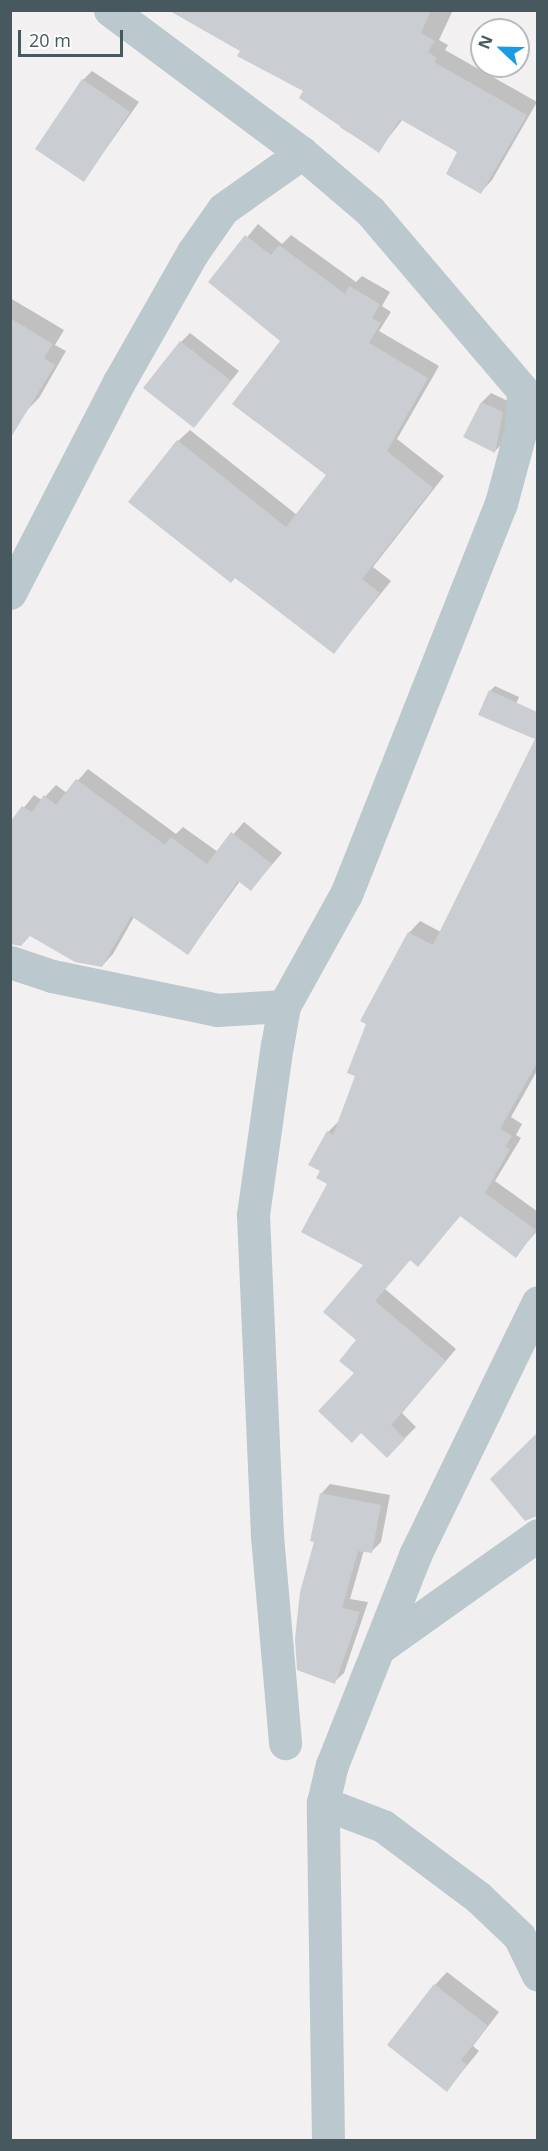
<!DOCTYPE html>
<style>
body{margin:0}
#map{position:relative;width:548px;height:2151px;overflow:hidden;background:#f2f0f0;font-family:"Open Sans",sans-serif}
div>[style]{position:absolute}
.shadow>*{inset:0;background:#0003}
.building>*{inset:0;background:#caced2}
.street>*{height:33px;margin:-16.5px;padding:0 16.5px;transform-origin:16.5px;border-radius:16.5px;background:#bbc8cd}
span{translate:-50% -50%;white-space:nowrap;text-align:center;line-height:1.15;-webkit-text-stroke:4.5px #fff;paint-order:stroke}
.frame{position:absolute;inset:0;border:12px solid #47585e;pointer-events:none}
.north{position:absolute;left:470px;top:18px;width:60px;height:60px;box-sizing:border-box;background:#fff;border:2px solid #b5bcbf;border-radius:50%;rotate:292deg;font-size:16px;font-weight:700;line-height:24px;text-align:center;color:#47585e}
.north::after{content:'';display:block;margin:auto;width:21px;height:27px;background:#179ce5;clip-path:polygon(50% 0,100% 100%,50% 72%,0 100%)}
.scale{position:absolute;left:18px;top:30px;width:105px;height:27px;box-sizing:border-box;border:3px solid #47585e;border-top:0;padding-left:8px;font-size:18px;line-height:21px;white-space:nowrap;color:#47585e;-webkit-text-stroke:4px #fff;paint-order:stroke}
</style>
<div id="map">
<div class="shadow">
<div style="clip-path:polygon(237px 10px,453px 10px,439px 40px,448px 45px,445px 50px,537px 102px,492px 180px,481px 192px,459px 151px,403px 119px,378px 151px,340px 127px,343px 123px,305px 91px,243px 51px)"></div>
<div style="clip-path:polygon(92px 71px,139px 102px,84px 180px,83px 80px)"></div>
<div style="clip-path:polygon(258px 224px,282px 244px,291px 235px,356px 282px,362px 276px,390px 292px,382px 306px,391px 312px,379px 331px,439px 366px,397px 439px,444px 476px,373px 567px,391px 581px,334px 652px,178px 441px,190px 430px,297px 515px,328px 475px,282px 341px,210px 282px)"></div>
<div style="clip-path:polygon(10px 298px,64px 330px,55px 345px,66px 351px,39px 398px,26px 411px,10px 416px)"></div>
<div style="clip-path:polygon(190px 333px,239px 371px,194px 426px,181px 342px)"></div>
<div style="clip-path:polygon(491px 393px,512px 403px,504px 442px,495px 451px,465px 436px,482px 402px)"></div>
<div style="clip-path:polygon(495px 686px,519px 697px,509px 720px,490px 691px)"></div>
<div style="clip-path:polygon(538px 746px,538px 1069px,511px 1117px,522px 1124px,516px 1135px,521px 1138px,495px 1181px,538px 1212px,538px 1230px,515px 1256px,461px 1215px,418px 1265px,411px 1259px,385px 1289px,456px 1349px,402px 1413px,416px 1427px,387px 1456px,356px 1373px,366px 1264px,322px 1170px,328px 1132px,339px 1121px,409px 933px,420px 921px,441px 932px,530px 754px)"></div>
<div style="clip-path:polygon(88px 769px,176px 834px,183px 827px,218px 852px,244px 822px,282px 853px,251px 889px,240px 881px,188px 953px,134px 917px,113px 954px,102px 966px,10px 825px,34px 795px,42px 800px,56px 785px,67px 793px)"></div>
<div style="clip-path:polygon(538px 1434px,538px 1512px,532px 1516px,492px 1479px)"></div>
<div style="clip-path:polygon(330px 1484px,390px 1495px,381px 1542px,371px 1552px,364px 1550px,350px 1599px,368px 1602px,344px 1673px,334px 1682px,316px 1541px,321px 1494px)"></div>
<div style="clip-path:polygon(447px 1972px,499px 2012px,473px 2046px,479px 2051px,447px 2090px,435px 1985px)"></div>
</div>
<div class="building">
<div style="clip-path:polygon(168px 10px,431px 10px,421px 33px,435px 41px,428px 52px,437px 58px,434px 62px,527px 115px,481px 194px,446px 174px,457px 152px,400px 119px,379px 153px,299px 98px,303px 91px,237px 56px,240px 51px)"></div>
<div style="clip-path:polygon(82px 79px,130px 112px,84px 182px,35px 149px)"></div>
<div style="clip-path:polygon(245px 235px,271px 255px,279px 245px,345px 294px,349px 286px,380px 304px,372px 318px,381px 323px,369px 343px,428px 378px,387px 451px,433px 488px,362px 579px,380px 593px,334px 654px,235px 578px,231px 583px,128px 502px,177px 440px,286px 527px,326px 475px,232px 404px,280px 341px,208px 282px)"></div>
<div style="clip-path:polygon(10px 318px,53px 344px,44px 358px,55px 365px,10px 439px)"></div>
<div style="clip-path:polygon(180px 341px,231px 381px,194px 428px,143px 388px)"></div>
<div style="clip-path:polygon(481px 402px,503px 412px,495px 453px,463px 437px)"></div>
<div style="clip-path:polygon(489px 690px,537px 712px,537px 1063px,500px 1129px,512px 1136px,505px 1147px,510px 1149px,485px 1193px,536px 1230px,516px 1258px,460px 1216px,418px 1267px,410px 1260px,375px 1301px,446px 1361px,391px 1425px,405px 1439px,387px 1458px,361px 1433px,352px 1443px,318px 1411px,354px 1373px,339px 1361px,356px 1340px,323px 1312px,363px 1265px,301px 1232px,327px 1184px,316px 1178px,320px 1171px,308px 1165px,327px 1131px,333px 1135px,355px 1076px,347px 1073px,366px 1024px,360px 1021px,408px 932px,433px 945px,535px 739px,478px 715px)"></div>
<div style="clip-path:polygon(76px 779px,165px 845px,171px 837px,207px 864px,231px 832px,272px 864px,251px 891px,238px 881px,188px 955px,131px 916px,102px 967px,75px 962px,30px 936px,21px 946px,10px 944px,10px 822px,22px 806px,32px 812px,44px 795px,56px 805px)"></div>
<div style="clip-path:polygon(537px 1433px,537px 1516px,525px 1521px,490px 1479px)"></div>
<div style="clip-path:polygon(320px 1493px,381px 1505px,372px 1553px,358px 1551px,342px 1608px,360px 1612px,335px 1684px,297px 1670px,295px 1639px,300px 1592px,314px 1542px,310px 1541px)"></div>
<div style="clip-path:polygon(434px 1984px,488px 2026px,461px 2060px,467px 2065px,447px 2092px,387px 2045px)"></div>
</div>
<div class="street">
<div style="left:110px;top:10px;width:239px;rotate:36.7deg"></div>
<div style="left:302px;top:153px;width:89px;rotate:40.5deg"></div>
<div style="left:370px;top:211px;width:236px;rotate:49.6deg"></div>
<div style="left:523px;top:391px;width:38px;rotate:93deg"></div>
<div style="left:521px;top:429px;width:77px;rotate:105.1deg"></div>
<div style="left:501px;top:503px;width:421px;rotate:111.6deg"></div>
<div style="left:346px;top:894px;width:128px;rotate:119deg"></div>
<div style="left:284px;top:1006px;width:39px;rotate:100deg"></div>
<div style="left:277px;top:1044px;width:173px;rotate:98deg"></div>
<div style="left:253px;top:1215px;width:321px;rotate:87.5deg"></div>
<div style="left:267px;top:1536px;width:208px;rotate:85deg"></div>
<div style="left:10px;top:593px;width:237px;rotate:-62.7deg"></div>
<div style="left:119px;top:382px;width:150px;rotate:-60.4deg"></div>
<div style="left:193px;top:252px;width:52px;rotate:-55.1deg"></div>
<div style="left:223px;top:209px;width:97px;rotate:-35.3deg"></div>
<div style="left:10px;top:962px;width:44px;rotate:18.4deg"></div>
<div style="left:52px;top:976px;width:168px;rotate:11.6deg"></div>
<div style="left:217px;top:1010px;width:67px;rotate:-3.4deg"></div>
<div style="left:379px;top:1648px;width:195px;rotate:-35.4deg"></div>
<div style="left:323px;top:1803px;width:64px;rotate:21deg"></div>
<div style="left:383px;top:1826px;width:119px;rotate:36.8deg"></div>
<div style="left:478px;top:1897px;width:57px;rotate:43.6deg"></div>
<div style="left:519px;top:1936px;width:43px;rotate:64deg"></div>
<div style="left:328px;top:2140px;width:337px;rotate:-90.9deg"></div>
<div style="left:323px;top:1803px;width:39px;rotate:-77deg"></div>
<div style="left:332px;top:1765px;width:226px;rotate:-68.4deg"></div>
<div style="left:415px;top:1555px;width:281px;rotate:-64.1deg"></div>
</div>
<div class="frame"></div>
<div class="north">N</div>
<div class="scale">20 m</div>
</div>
